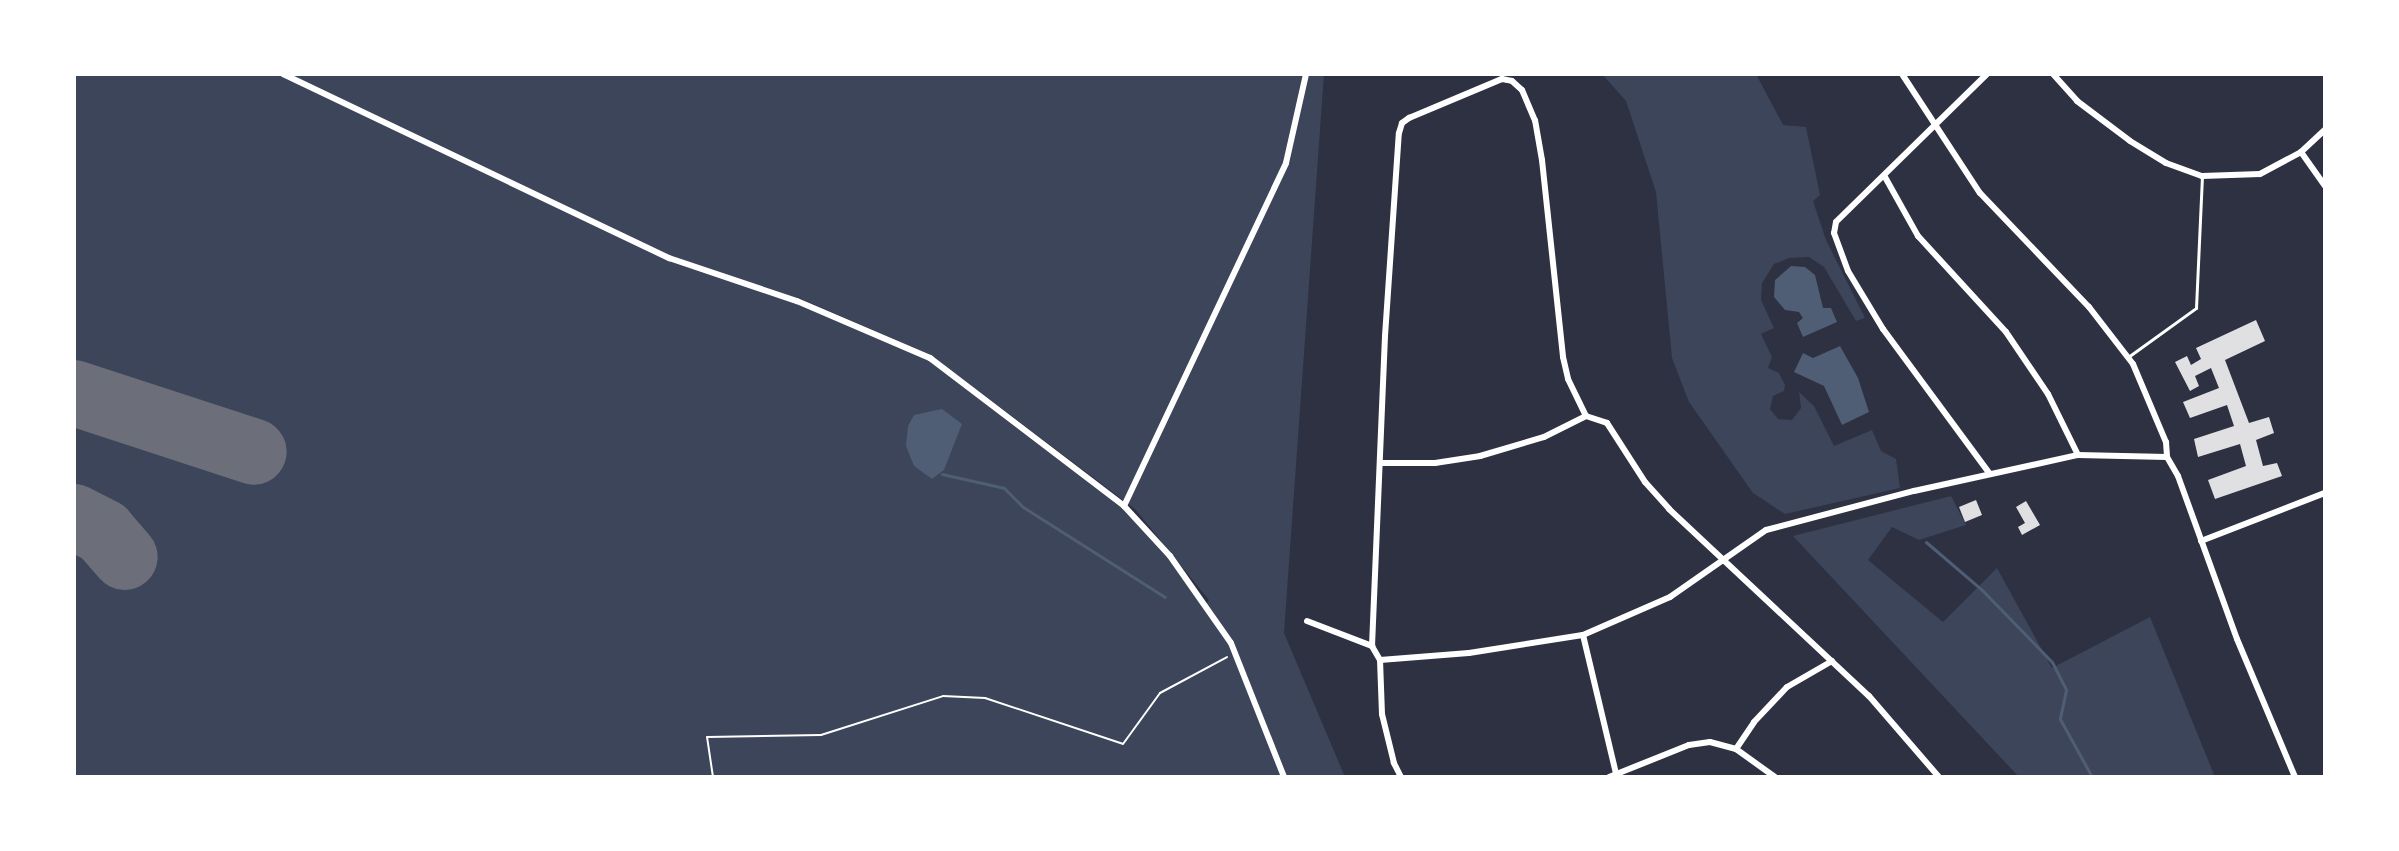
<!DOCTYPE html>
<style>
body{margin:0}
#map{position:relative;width:2399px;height:851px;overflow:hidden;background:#2d3142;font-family:"Public Sans",sans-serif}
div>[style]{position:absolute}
.green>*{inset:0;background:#3c4559}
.water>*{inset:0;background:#4f5d75}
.stream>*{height:3px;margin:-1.5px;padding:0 1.5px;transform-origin:1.5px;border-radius:1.5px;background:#4f5d75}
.runway>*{height:66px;margin:-33px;padding:0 33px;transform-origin:33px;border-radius:33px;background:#6c6f7a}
.building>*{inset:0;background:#e0e0e3}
.path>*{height:2px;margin:-1px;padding:0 1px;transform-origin:1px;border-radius:1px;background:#fff}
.service>*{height:3px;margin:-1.5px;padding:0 1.5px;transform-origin:1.5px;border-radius:1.5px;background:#fff}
.minor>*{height:6px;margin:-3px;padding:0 3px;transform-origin:3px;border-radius:3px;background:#fff}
span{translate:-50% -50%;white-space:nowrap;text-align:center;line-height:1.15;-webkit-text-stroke:6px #fff;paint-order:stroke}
.frame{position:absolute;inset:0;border:76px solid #fff;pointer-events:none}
</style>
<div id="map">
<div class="green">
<div style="clip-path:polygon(evenodd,74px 74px,1324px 74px,1284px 633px,1345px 777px,74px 777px,74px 74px,797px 297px,931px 355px,1135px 509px,1209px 600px,1206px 604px,1170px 556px,1124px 506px,930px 358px,797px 301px,797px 297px)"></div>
<div style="clip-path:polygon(1602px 74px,1756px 74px,1783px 125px,1806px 127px,1820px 195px,1813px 201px,1826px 240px,1865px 318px,1856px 321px,1824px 267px,1809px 257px,1789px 258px,1774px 264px,1762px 283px,1761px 300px,1774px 328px,1761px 334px,1772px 357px,1768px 368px,1779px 373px,1785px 385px,1784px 391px,1773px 396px,1770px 409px,1778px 419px,1792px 420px,1801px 408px,1799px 392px,1814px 406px,1834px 446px,1872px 430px,1881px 451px,1896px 459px,1900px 488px,1785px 514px,1753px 493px,1689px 402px,1672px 358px,1656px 192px,1626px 101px)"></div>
<div style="clip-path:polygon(1951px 496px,1966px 525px,1919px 540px,1892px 527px,1868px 560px,1943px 622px,1997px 568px,2052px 668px,2150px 617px,2215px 777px,2019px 777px,1793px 536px)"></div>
</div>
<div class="water">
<div style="clip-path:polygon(1791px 266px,1805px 267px,1815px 275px,1823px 308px,1831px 308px,1837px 322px,1803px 337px,1797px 323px,1803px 318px,1799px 312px,1785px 310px,1774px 297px,1775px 280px)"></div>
<div style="clip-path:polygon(1840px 346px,1858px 378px,1869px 412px,1842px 425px,1824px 386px,1794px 372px,1803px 353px,1813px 358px)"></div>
<div style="clip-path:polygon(942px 409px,962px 424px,944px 470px,932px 479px,914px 466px,906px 446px,908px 426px,914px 415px)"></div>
</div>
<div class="stream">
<div style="left:942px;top:474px;width:64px;rotate:12.7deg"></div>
<div style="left:1004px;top:488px;width:27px;rotate:45deg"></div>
<div style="left:1023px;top:507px;width:168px;rotate:32.4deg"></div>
<div style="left:1926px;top:542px;width:74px;rotate:40.6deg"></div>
<div style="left:1982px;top:590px;width:100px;rotate:45.8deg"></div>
<div style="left:2052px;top:662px;width:31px;rotate:63deg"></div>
<div style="left:2066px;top:690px;width:30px;rotate:102deg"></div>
<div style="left:2060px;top:719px;width:66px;rotate:61.1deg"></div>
</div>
<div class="runway">
<div style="left:74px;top:393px;width:189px;rotate:18.1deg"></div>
<div style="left:74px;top:517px;width:33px;rotate:27deg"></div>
<div style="left:103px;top:532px;width:33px;rotate:49deg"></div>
</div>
<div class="building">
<div style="clip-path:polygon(2256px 320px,2265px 341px,2225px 360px,2249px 423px,2269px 417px,2274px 433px,2256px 440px,2263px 466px,2277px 463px,2282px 476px,2215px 499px,2208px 480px,2246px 466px,2240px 444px,2198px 457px,2194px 439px,2234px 426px,2227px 405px,2190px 418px,2183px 402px,2219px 388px,2211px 368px,2195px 376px,2199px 386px,2190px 391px,2175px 362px,2187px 356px,2191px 365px,2201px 359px,2196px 348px)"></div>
<div style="clip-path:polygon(1976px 500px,1982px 515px,1965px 522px,1959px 507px)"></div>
<div style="clip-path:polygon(2026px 501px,2040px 525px,2022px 535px,2018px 527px,2025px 523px,2016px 507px)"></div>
</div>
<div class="path">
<div style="left:713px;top:777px;width:40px;rotate:-98.5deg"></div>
<div style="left:707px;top:737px;width:114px;rotate:-1deg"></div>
<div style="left:821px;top:735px;width:128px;rotate:-17.7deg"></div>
<div style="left:943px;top:696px;width:42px;rotate:2.7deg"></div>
<div style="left:985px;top:698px;width:145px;rotate:18.4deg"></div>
<div style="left:1123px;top:744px;width:63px;rotate:-54deg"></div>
<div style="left:1160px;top:693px;width:76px;rotate:-28.2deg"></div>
</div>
<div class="service">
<div style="left:2128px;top:357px;width:84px;rotate:-35.8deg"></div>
<div style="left:2196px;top:308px;width:132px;rotate:-87.4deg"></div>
</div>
<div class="minor">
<div style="left:283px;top:74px;width:428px;rotate:25.5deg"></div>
<div style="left:669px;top:258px;width:135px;rotate:18.6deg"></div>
<div style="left:797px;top:301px;width:145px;rotate:23.2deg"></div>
<div style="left:930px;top:358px;width:244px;rotate:37.3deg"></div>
<div style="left:1124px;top:506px;width:68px;rotate:47.4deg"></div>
<div style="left:1170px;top:556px;width:106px;rotate:55deg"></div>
<div style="left:1231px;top:643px;width:144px;rotate:68.4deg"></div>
<div style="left:1902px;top:74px;width:142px;rotate:56.8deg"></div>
<div style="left:1980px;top:193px;width:158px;rotate:46.3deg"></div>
<div style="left:2089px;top:307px;width:72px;rotate:52.3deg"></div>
<div style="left:2133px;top:364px;width:85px;rotate:67.1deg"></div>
<div style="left:2166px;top:442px;width:15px;rotate:86deg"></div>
<div style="left:2167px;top:457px;width:22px;rotate:60deg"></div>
<div style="left:2178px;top:476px;width:173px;rotate:70.1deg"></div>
<div style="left:2237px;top:639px;width:150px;rotate:67.2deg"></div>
<div style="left:1987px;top:74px;width:211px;rotate:135.6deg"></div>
<div style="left:1836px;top:222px;width:11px;rotate:100deg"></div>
<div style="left:1834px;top:233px;width:40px;rotate:69.8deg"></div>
<div style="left:1848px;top:271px;width:68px;rotate:58.9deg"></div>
<div style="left:1883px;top:329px;width:180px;rotate:53.6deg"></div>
<div style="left:2053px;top:74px;width:36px;rotate:48deg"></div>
<div style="left:2077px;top:101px;width:66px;rotate:37deg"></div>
<div style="left:2130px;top:141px;width:42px;rotate:31.4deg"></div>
<div style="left:2166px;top:163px;width:38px;rotate:20deg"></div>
<div style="left:2202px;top:176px;width:58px;rotate:-2deg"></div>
<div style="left:2260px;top:174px;width:47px;rotate:-28.2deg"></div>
<div style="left:2301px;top:152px;width:33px;rotate:-43deg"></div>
<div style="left:2301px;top:152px;width:42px;rotate:54.8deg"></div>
<div style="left:1885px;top:177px;width:68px;rotate:60.8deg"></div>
<div style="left:1918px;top:236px;width:130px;rotate:47.5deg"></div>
<div style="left:2006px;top:332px;width:75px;rotate:55.9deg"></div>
<div style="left:2048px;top:394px;width:68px;rotate:63.8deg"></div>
<div style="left:1380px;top:463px;width:55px"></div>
<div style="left:1435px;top:463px;width:46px;rotate:-8.8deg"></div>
<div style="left:1480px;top:456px;width:67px;rotate:-16.5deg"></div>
<div style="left:1544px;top:437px;width:47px;rotate:-26.6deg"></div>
<div style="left:1124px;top:506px;width:379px;rotate:-64.7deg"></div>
<div style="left:1286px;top:163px;width:91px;rotate:-77.3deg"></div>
<div style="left:2201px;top:541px;width:133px;rotate:-21.2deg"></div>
<div style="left:1307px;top:621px;width:70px;rotate:21deg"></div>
<div style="left:1583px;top:635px;width:142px;rotate:76.6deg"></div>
<div style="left:1380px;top:660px;width:89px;rotate:-4.5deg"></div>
<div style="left:1469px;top:653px;width:115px;rotate:-9deg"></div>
<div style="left:1583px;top:635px;width:95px;rotate:-23.6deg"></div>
<div style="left:1670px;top:597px;width:117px;rotate:-34.9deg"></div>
<div style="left:1766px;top:530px;width:153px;rotate:-14.8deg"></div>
<div style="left:1914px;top:491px;width:168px;rotate:-12.4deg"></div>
<div style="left:2078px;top:455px;width:89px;rotate:1.3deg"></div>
<div style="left:1736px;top:749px;width:32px;rotate:-56deg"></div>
<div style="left:1754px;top:722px;width:48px;rotate:-46.7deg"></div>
<div style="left:1787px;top:687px;width:52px;rotate:-30deg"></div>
<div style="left:1401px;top:777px;width:16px;rotate:-117deg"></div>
<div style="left:1394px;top:763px;width:50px;rotate:-103.8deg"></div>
<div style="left:1382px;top:714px;width:54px;rotate:-92.1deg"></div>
<div style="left:1380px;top:660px;width:16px;rotate:-120deg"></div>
<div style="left:1372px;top:646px;width:310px;rotate:-87.6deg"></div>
<div style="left:1385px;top:336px;width:203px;rotate:-86.1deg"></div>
<div style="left:1399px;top:133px;width:10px;rotate:-73deg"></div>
<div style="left:1402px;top:123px;width:9px;rotate:-36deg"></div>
<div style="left:1409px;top:118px;width:101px;rotate:-22.8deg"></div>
<div style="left:1502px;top:79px;width:10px;rotate:11deg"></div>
<div style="left:1512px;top:81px;width:13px;rotate:42deg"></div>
<div style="left:1522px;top:90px;width:33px;rotate:67deg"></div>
<div style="left:1535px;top:120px;width:41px;rotate:80.1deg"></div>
<div style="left:1542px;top:160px;width:198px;rotate:83.9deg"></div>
<div style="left:1563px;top:357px;width:23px;rotate:77deg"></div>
<div style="left:1568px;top:379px;width:41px;rotate:64.1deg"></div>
<div style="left:1586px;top:416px;width:22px;rotate:18deg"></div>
<div style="left:1607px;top:423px;width:70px;rotate:57.2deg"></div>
<div style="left:1645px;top:482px;width:36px;rotate:48deg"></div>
<div style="left:1669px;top:509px;width:274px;rotate:43.1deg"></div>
<div style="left:1869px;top:696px;width:107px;rotate:49.2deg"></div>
<div style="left:1609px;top:777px;width:86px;rotate:-21.8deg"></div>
<div style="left:1689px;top:745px;width:21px;rotate:-8deg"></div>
<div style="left:1710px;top:742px;width:27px;rotate:15deg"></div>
<div style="left:1736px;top:749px;width:48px;rotate:35.7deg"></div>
</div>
<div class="frame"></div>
</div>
